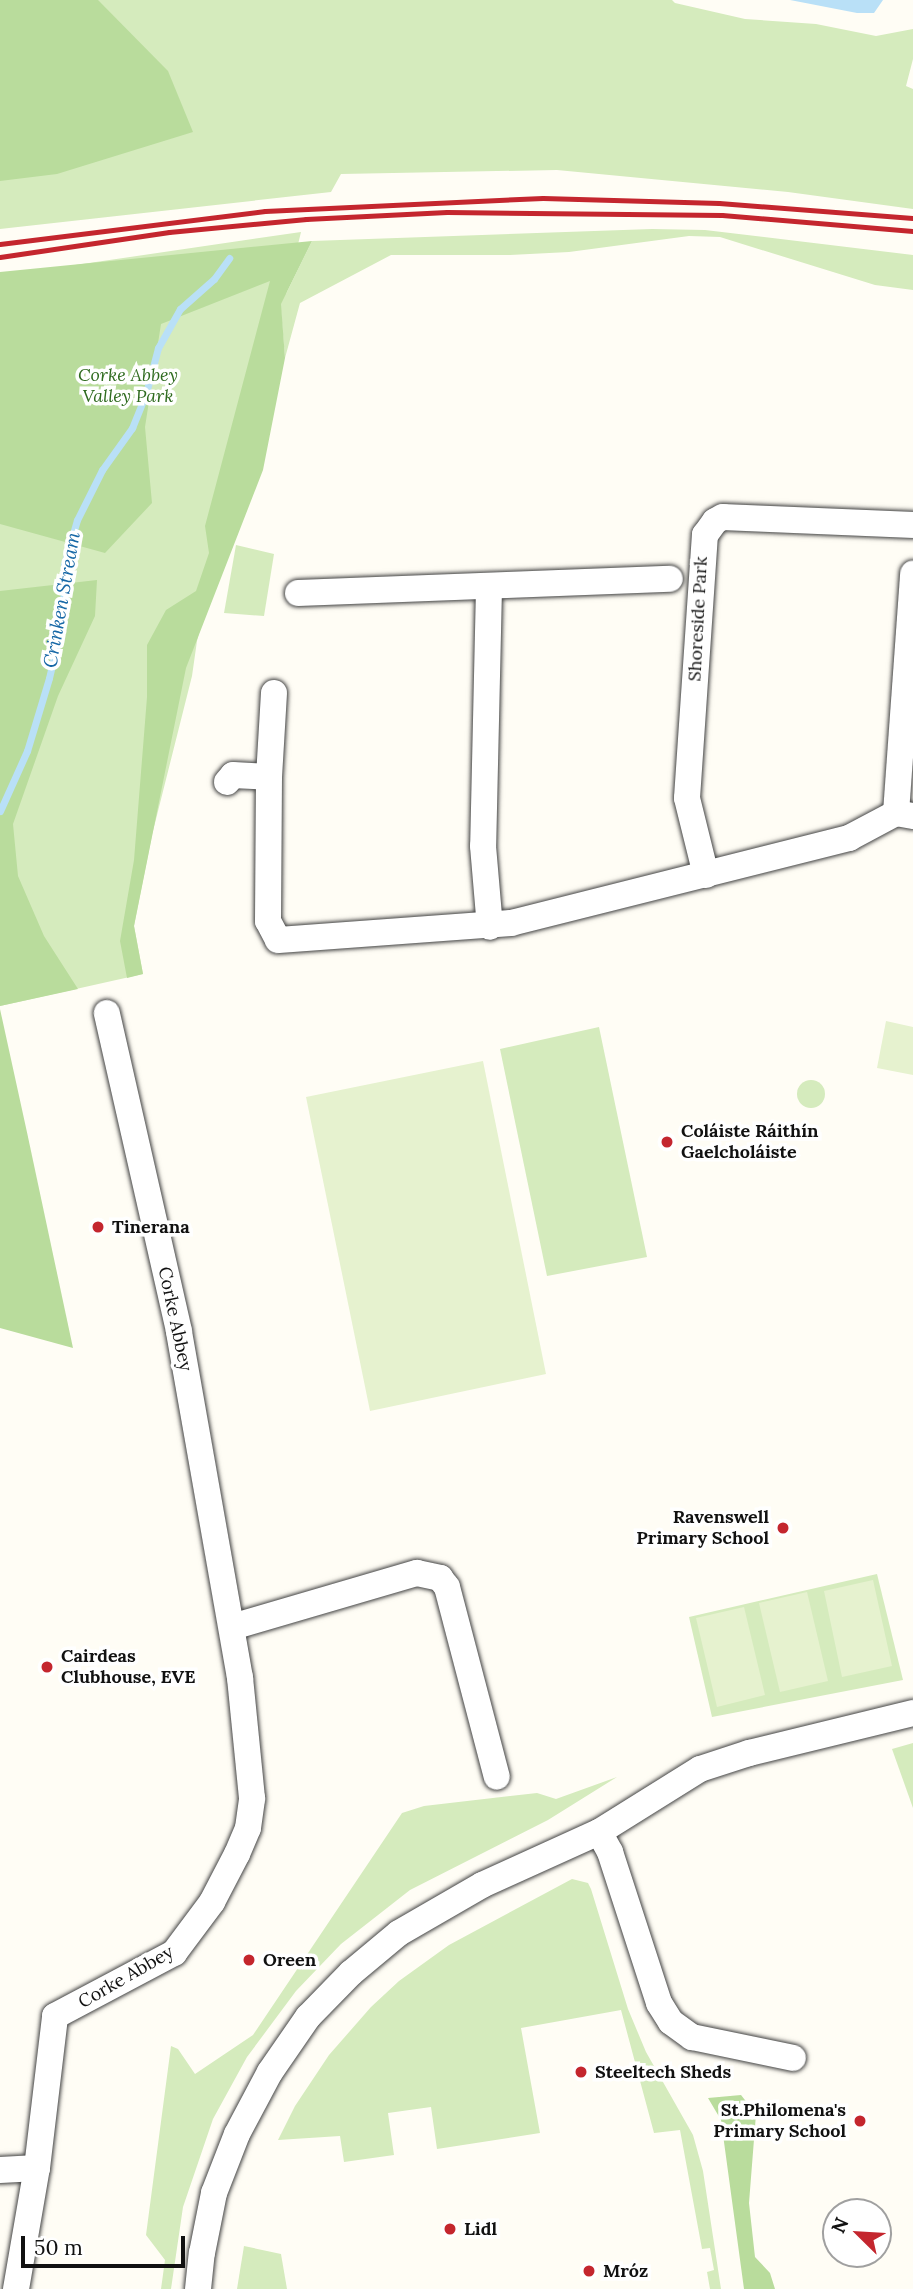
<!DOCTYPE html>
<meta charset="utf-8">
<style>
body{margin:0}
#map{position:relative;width:913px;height:2289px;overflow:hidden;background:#fffdf5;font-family:Lora,serif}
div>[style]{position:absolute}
.green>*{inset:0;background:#d5ebbd}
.round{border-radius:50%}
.forest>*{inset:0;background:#b9dc9c}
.pitch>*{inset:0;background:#e6f2cf}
.water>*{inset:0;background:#b9e0f7}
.pier>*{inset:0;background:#fffdf5}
.stream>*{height:7px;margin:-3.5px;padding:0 3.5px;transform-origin:3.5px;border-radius:3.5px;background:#b9e0f7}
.roads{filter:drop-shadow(0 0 2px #444) drop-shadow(0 0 2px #444)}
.street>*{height:26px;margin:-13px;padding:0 13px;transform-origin:13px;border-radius:13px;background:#fff}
.rail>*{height:5px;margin:-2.5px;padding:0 2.5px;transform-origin:2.5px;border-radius:2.5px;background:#c4262e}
.dots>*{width:19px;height:19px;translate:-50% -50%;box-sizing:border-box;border:4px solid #fff;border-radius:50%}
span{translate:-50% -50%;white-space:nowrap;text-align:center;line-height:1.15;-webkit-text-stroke:7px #fff;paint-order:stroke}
.park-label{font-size:18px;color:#2f6b1f;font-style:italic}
.street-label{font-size:18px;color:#111}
.poi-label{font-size:18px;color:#111;font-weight:700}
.left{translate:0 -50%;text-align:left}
.right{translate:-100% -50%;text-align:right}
.water-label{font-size:19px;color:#1768a6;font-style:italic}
.north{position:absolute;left:822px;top:2198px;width:70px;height:70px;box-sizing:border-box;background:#fff;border:2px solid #a0a0a0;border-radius:50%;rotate:294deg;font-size:19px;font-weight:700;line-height:28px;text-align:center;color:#111}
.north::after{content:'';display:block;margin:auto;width:24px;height:32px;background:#c4262e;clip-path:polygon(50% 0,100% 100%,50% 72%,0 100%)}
.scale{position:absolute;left:21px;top:2236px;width:164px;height:32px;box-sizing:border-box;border:4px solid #111;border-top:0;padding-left:9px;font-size:21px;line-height:24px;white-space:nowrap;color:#111;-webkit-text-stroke:5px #fff;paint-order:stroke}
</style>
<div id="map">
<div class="green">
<div style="clip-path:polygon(0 0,675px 0,913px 25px,913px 59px,906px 86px,913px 89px,913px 209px,788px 192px,557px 170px,341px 174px,331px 192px,0 229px)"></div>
<div style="clip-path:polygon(652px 229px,705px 230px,913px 255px,913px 290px,875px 285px,720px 237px,689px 236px,569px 252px,510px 255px,391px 255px,300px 303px,285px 358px,281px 311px,197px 641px,192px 676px,152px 835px,134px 926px,143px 974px,0 1006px,0 276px,301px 232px,286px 294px,312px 241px)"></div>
<div style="clip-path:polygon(236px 545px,274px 554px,264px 616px,224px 613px)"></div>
<div style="clip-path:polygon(599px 1027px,647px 1257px,547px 1276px,500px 1049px)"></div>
<div class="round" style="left:797px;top:1080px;width:28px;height:28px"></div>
<div style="clip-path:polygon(877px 1574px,903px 1680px,712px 1717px,689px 1617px)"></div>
<div style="clip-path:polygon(913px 1743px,913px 1808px,892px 1749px)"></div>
<div style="clip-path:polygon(617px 1777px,548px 1820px,410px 1890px,341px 1944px,296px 1991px,247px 2057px,213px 2119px,183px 2207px,171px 2289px,161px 2289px,165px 2260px,146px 2235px,171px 2046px,178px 2049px,195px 2074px,253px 2035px,402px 1813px,424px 1806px,537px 1793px,556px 1799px)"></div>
<div style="clip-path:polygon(572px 1879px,588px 1883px,591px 1889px,628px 2009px,646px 2052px,693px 2135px,703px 2171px,721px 2289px,710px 2289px,707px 2272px,714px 2270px,710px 2248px,702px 2249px,680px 2130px,654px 2133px,621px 2010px,521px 2028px,540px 2133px,437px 2149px,431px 2107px,388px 2113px,394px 2155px,344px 2162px,340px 2136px,278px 2140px,295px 2106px,329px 2055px,371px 2007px,399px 1981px,449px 1945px)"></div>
<div style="clip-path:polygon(244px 2246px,281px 2254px,287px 2289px,237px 2289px)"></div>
</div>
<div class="forest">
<div style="clip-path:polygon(0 0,98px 0,168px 71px,193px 132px,57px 174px,0 181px)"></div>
<div style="clip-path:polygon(312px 241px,281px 304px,285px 358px,263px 470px,186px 668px,134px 926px,143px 974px,127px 978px,120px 941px,134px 860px,147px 697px,147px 645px,166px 610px,196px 591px,209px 553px,205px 526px,270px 281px,161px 324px,145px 427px,152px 503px,105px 553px,0 524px,0 272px)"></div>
<div style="clip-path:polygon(97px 580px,95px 616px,58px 696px,13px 824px,18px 876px,44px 936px,78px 989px,0 1006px,0 591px)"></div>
<div style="clip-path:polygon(0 1009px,28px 1137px,73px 1348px,0 1328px)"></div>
<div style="clip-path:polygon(741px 2095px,756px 2114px,749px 2203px,755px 2257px,770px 2273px,775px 2289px,744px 2289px,721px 2120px,708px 2098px)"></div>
</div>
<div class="pitch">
<div style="clip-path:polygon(886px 1021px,913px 1027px,913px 1075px,877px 1068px)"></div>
<div style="clip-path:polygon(483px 1061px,546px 1374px,370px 1411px,306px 1097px)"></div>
<div style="clip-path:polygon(873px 1580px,892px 1666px,842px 1677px,824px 1591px)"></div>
<div style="clip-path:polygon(807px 1592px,828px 1681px,780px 1692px,759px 1603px)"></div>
<div style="clip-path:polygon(744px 1607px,765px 1695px,717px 1707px,696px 1618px)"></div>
</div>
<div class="water">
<div style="clip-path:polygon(676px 0,913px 0,913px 25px)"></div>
</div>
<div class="pier">
<div style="clip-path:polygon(672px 0,790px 0,857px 13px,874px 13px,883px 0,913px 0,913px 29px,876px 36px,816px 24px,745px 19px,675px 3px)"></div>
</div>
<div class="stream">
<div style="left:0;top:811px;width:66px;rotate:-65.8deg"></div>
<div style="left:27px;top:751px;width:76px;rotate:-73.2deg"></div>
<div style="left:49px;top:678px;width:61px;rotate:-76.7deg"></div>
<div style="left:63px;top:619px;width:54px;rotate:-88.9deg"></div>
<div style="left:64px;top:565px;width:47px;rotate:-73.9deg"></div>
<div style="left:77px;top:520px;width:56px;rotate:-63.4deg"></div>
<div style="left:102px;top:470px;width:52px;rotate:-54.5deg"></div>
<div style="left:132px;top:428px;width:38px;rotate:-68deg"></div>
<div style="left:146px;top:393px;width:47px;rotate:-75.1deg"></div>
<div style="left:158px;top:348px;width:45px;rotate:-60.6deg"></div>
<div style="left:180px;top:309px;width:45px;rotate:-41.4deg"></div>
<div style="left:214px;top:279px;width:26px;rotate:-54deg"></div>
</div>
<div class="roads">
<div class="street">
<div style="left:489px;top:588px;width:258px;rotate:91.3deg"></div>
<div style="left:483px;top:846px;width:81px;rotate:85.1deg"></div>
<div style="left:298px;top:593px;width:372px;rotate:-2.2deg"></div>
<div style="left:274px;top:693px;width:84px;rotate:93.4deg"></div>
<div style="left:269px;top:777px;width:144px;rotate:90.4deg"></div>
<div style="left:268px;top:921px;width:21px;rotate:62deg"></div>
<div style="left:278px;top:940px;width:234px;rotate:-4.2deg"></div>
<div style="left:511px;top:923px;width:349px;rotate:-14.1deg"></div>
<div style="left:849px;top:838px;width:53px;rotate:-28deg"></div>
<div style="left:896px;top:813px;width:17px;rotate:10deg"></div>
<div style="left:227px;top:782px;width:9px;rotate:-49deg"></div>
<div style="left:233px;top:775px;width:36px;rotate:3deg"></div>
<div style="left:896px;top:813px;width:240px;rotate:-85.9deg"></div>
<div style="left:706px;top:875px;width:79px;rotate:-103.9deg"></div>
<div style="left:687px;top:798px;width:264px;rotate:-86.1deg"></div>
<div style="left:705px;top:535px;width:17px;rotate:-54deg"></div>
<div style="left:715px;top:521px;width:9px;rotate:-27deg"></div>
<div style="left:723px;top:517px;width:190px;rotate:2.4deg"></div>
<div style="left:232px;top:1627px;width:193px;rotate:-16.3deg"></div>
<div style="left:417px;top:1573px;width:24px;rotate:12deg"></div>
<div style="left:440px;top:1578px;width:11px;rotate:52deg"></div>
<div style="left:447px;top:1587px;width:196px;rotate:75.3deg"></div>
<div style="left:599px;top:1832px;width:23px;rotate:61deg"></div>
<div style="left:610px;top:1852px;width:159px;rotate:72deg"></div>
<div style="left:659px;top:2003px;width:22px;rotate:58deg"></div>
<div style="left:671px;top:2022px;width:26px;rotate:36deg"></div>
<div style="left:692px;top:2037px;width:103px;rotate:11.7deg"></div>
<div style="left:0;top:2170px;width:37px;rotate:-3deg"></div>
<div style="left:37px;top:2168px;width:153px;rotate:-83.2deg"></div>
<div style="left:55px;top:2016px;width:135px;rotate:-27.9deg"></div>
<div style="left:174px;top:1953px;width:64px;rotate:-53.3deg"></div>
<div style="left:212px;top:1902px;width:54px;rotate:-62.5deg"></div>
<div style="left:237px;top:1854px;width:28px;rotate:-67deg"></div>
<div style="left:248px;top:1828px;width:30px;rotate:-82deg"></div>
<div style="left:252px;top:1798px;width:121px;rotate:-95.7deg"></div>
<div style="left:240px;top:1678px;width:352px;rotate:-100deg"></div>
<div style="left:179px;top:1331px;width:326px;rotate:-102.8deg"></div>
<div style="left:16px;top:2289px;width:123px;rotate:-80.2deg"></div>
<div style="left:198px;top:2289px;width:36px;rotate:-84deg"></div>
<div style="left:202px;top:2253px;width:61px;rotate:-78.7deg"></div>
<div style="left:214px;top:2193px;width:63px;rotate:-68.7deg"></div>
<div style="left:237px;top:2134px;width:70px;rotate:-62deg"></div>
<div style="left:270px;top:2072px;width:67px;rotate:-55.4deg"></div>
<div style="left:308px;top:2017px;width:62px;rotate:-45.7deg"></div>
<div style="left:351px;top:1973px;width:62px;rotate:-39.8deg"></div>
<div style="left:399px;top:1933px;width:96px;rotate:-30deg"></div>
<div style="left:482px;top:1885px;width:128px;rotate:-24.4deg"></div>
<div style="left:599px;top:1832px;width:119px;rotate:-32deg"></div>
<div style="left:700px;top:1769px;width:52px;rotate:-18.1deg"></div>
<div style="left:749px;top:1753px;width:169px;rotate:-13.7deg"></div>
</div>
</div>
<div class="rail">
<div style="left:0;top:244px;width:267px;rotate:-7.1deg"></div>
<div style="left:265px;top:211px;width:278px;rotate:-2.7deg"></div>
<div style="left:543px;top:198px;width:176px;rotate:1.6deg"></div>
<div style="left:719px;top:203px;width:195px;rotate:4.4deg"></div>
<div style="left:0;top:257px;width:171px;rotate:-8.4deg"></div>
<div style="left:169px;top:232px;width:138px;rotate:-5.4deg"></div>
<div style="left:306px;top:219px;width:141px;rotate:-2.8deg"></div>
<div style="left:447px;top:212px;width:275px;rotate:0.6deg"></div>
<div style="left:722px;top:215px;width:192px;rotate:4.8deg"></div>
</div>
<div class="dots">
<div style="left:667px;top:1142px;background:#c4262e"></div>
<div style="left:98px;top:1227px;background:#c4262e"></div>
<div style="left:783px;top:1528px;background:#c4262e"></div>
<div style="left:47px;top:1667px;background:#c4262e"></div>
<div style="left:249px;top:1960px;background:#c4262e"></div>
<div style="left:581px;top:2072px;background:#c4262e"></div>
<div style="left:860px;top:2121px;background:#c4262e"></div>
<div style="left:450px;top:2229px;background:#c4262e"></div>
<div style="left:589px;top:2271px;background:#c4262e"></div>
</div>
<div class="park-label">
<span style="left:128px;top:386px">Corke Abbey<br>Valley Park</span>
</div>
<div class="street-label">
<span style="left:698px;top:619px;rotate:-87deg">Shoreside Park</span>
<span style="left:175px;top:1319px;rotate:78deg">Corke Abbey</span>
<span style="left:126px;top:1977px;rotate:-30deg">Corke Abbey</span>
</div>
<div class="poi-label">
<span class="left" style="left:681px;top:1142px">Coláiste Ráithín<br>Gaelcholáiste</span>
<span class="left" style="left:112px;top:1227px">Tinerana</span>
<span class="right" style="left:769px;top:1528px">Ravenswell<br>Primary School</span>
<span class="left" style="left:61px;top:1667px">Cairdeas<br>Clubhouse, EVE</span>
<span class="left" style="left:263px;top:1960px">Oreen</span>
<span class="left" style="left:595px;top:2072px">Steeltech Sheds</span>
<span class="right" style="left:846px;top:2121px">St.Philomena's<br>Primary School</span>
<span class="left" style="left:464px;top:2229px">Lidl</span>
<span class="left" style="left:603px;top:2271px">Mróz</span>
</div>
<div class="water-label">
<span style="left:62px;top:600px;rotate:-80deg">Crinken Stream</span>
</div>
<div class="north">N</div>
<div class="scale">50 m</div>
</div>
